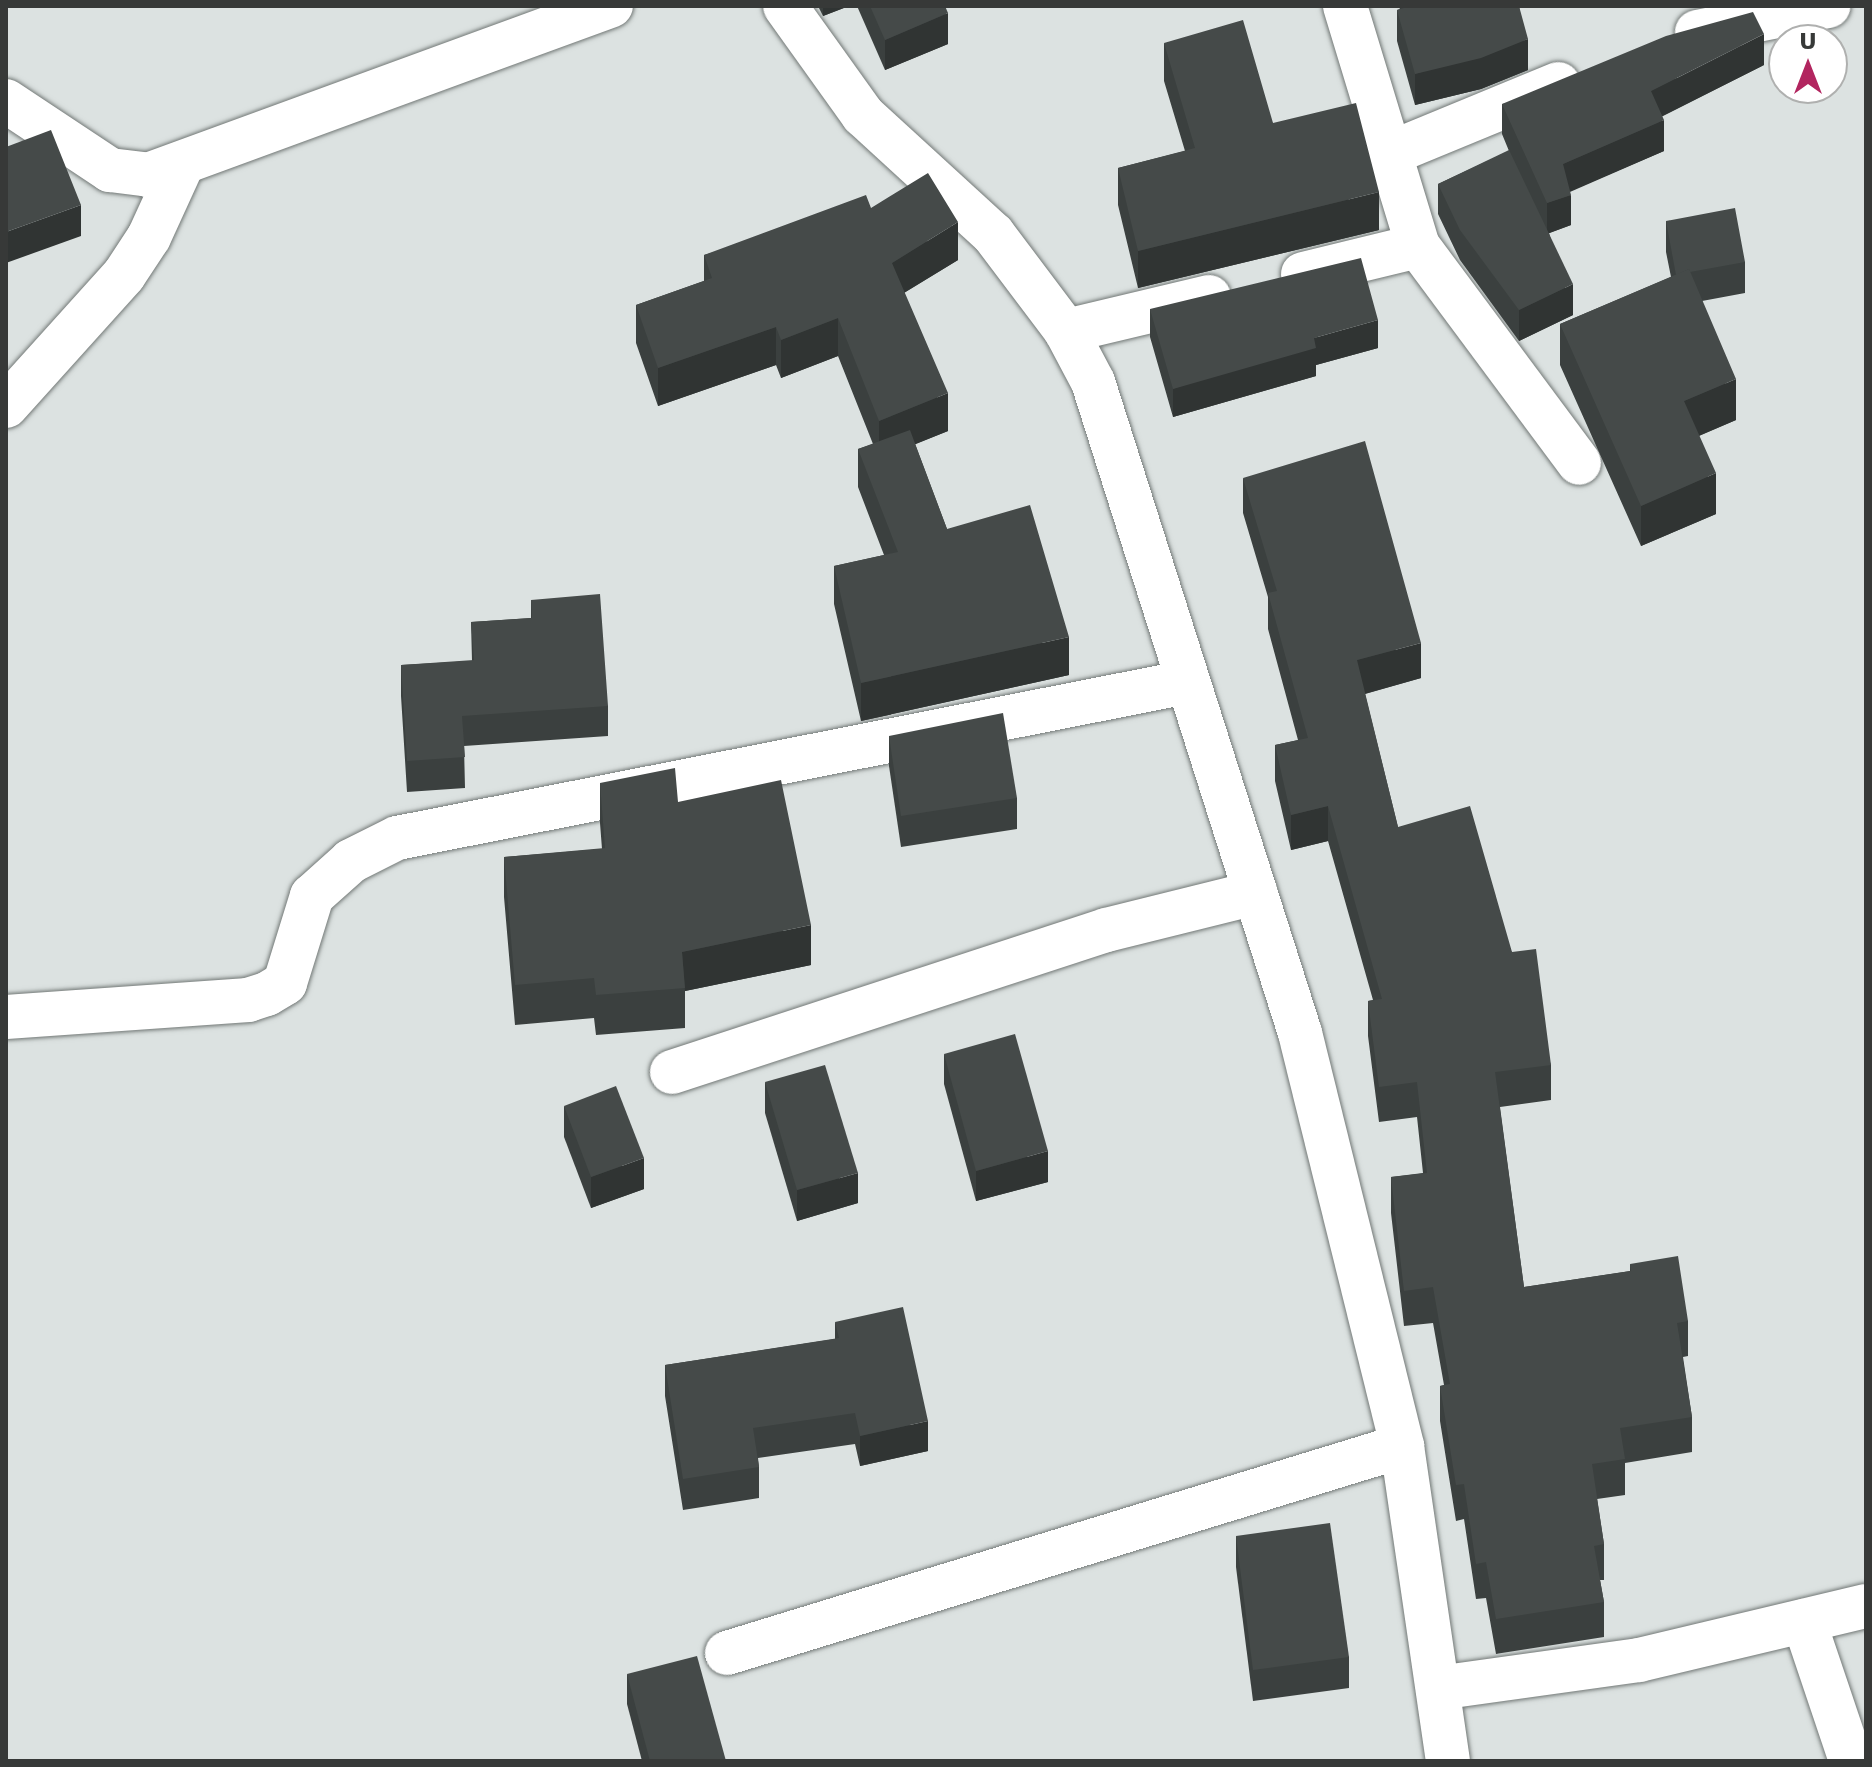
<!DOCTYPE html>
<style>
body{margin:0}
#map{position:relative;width:1872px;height:1767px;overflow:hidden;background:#dce2e1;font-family:"DejaVu Sans",sans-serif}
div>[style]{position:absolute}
.roads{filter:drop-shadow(0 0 2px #727876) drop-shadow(0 0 2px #727876)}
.minor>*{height:44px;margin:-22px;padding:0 22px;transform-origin:22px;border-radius:22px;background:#fff}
.wall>*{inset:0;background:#3b403f}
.shaded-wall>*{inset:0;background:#303433}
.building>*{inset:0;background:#454a49}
span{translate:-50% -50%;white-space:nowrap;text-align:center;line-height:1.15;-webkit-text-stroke:8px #fff;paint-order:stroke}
.frame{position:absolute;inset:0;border:8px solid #373938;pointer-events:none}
.north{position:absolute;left:1768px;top:24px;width:80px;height:80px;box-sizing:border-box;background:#fff;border:2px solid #afb0af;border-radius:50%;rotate:0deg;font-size:22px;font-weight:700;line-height:32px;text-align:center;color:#373938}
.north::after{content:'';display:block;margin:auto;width:28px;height:36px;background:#b2255f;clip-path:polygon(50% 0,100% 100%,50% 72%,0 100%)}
</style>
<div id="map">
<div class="roads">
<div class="minor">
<div style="left:785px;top:6px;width:134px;rotate:54.4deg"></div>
<div style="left:863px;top:115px;width:176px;rotate:42.5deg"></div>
<div style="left:993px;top:234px;width:121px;rotate:53deg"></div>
<div style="left:1066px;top:331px;width:58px;rotate:62.1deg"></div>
<div style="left:1093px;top:382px;width:683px;rotate:72.36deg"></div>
<div style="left:1300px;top:1033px;width:425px;rotate:76.1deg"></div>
<div style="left:1402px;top:1446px;width:318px;rotate:81.7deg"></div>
<div style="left:1345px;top:6px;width:251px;rotate:73.1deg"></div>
<div style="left:1697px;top:32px;width:134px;rotate:-11.2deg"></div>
<div style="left:6px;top:101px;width:125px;rotate:33.6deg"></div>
<div style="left:110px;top:170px;width:38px;rotate:7deg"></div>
<div style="left:148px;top:175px;width:493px;rotate:-20.1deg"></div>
<div style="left:1391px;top:153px;width:181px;rotate:-22.4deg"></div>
<div style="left:1303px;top:274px;width:118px;rotate:-13.7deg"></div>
<div style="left:1418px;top:246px;width:270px;rotate:53.4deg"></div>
<div style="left:1066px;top:331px;width:147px;rotate:-13.4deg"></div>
<div style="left:6px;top:406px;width:176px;rotate:-48deg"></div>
<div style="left:124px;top:275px;width:45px;rotate:-56.7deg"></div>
<div style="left:149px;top:237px;width:79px;rotate:-65.4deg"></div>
<div style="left:6px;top:1017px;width:243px;rotate:-4deg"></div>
<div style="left:248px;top:1000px;width:20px;rotate:-18deg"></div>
<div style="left:267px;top:994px;width:21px;rotate:-31deg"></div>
<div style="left:285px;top:983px;width:91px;rotate:-72.8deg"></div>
<div style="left:312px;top:896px;width:52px;rotate:-41.9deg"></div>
<div style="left:351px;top:861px;width:51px;rotate:-26.6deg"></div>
<div style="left:397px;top:838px;width:805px;rotate:-11.17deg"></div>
<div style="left:672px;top:1072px;width:457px;rotate:-18.1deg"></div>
<div style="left:1106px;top:930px;width:154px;rotate:-13.9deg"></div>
<div style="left:1804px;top:1621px;width:148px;rotate:71.4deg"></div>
<div style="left:727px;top:1653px;width:706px;rotate:-17.05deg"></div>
<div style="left:1438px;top:1688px;width:203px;rotate:-7.9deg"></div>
<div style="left:1639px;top:1660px;width:233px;rotate:-13.4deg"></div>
</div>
</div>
<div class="wall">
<div style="clip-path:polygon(818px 6px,849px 6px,823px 16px)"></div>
<div style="clip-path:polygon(857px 6px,945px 6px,948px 44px,885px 70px)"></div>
<div style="clip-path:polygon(1398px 6px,1519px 6px,1528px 70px,1481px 89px,1415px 105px,1397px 41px,1397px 10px,1400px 9px)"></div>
<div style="clip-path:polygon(1164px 43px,1273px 123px,1379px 230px,1138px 288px,1118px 205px,1118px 168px,1185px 151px,1164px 81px)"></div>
<div style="clip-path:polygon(1764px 65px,1662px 116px,1664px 151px,1570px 191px,1571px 225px,1549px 233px,1573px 315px,1519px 341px,1460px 260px,1438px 214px,1438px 184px,1509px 151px,1502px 134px,1502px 104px)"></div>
<div style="clip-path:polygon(871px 208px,958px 260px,904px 293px,948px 431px,915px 444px,947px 529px,1069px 675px,861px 721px,834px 604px,834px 566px,884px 555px,858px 487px,858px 449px,873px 444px,838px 356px,781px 378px,776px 365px,658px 406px,636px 343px,636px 305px,704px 281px,704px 255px)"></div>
<div style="clip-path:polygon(1666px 221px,1745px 262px,1745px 293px,1702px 301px,1736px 420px,1699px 436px,1716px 514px,1641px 546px,1560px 365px,1560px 324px,1671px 277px,1666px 252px)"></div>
<div style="clip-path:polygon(1150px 309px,1378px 348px,1316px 365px,1316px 376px,1173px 417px,1150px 337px)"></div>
<div style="clip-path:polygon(1243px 478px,1421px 678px,1365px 694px,1398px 827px,1512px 952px,1551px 1065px,1551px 1100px,1500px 1107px,1524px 1287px,1630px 1271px,1630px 1264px,1688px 1321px,1688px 1356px,1683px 1357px,1692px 1417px,1692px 1452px,1625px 1463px,1625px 1495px,1597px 1499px,1604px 1544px,1604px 1580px,1600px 1580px,1604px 1602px,1604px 1637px,1496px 1654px,1486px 1598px,1476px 1599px,1464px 1519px,1456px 1521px,1440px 1421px,1440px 1386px,1444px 1385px,1433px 1323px,1404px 1326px,1391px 1213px,1391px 1177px,1423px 1173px,1417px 1117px,1379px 1122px,1368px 1036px,1368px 1001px,1373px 1000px,1328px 841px,1291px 850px,1275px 781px,1275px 745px,1298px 740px,1268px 629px,1268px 597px,1243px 513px)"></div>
<div style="clip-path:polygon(531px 600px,608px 706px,608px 736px,464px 746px,465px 788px,407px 792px,401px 696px,401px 665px,472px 661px,471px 622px,531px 618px)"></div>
<div style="clip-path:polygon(889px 736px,1017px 798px,1017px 829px,901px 847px,889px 766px)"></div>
<div style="clip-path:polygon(600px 783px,678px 802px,811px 965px,685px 991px,685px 1028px,596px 1035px,594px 1018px,515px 1025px,504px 897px,504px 857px,602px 849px,600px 823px)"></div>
<div style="clip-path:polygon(944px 1054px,1048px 1182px,976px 1201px,944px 1084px)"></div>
<div style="clip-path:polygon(765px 1082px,858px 1203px,797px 1221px,765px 1113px)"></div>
<div style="clip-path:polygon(564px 1106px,644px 1189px,591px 1208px,564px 1137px)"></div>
<div style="clip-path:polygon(835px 1322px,928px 1451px,860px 1466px,855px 1444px,758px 1458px,759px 1467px,759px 1498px,683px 1510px,665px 1396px,665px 1365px,835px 1339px)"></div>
<div style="clip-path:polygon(1236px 1536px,1349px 1657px,1349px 1688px,1253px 1701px,1236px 1567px)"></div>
<div style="clip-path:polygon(627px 1674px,726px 1761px,642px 1761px,627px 1704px)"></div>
</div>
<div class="shaded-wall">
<div style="clip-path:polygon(823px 6px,849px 6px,823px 16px)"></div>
<div style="clip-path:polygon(948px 13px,948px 44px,885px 70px,885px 40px)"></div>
<div style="clip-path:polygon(1764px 34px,1764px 65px,1651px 122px,1651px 91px)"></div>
<div style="clip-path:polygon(1528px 39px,1528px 70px,1481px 89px,1415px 105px,1415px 74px)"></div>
<div style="clip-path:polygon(1664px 120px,1664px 151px,1563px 195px,1563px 164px)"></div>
<div style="clip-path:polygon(1379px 192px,1379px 230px,1138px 288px,1138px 251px)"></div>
<div style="clip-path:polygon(1571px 195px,1571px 225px,1547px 234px,1547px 203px)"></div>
<div style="clip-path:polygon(81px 205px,81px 236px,6px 263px,6px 232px)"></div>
<div style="clip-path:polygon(958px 222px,958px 260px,892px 300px,892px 263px)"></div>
<div style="clip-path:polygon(1573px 284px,1573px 315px,1519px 341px,1519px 310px)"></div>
<div style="clip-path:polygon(838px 318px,838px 356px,781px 378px,781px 340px)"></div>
<div style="clip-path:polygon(1378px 320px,1378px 348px,1316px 365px,1316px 376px,1173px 417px,1173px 389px,1314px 338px)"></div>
<div style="clip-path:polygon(776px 327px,776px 365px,658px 406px,658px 368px)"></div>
<div style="clip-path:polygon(1736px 379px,1736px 420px,1684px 442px,1684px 401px)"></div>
<div style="clip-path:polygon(948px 393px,948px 431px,879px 459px,879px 421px)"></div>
<div style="clip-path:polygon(1716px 473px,1716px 514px,1641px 546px,1641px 506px)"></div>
<div style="clip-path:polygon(1069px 637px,1069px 675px,861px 721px,861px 683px)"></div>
<div style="clip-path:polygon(1421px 643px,1421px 678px,1357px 696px,1357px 660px)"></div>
<div style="clip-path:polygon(1328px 806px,1328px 841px,1291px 850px,1291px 815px)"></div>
<div style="clip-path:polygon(811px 925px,811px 965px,685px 991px,682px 952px)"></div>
<div style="clip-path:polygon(1048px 1151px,1048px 1182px,976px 1201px,976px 1171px)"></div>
<div style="clip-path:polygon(644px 1158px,644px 1189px,591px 1208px,591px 1177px)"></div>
<div style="clip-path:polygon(858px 1173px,858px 1203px,797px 1221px,797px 1190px)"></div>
<div style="clip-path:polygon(928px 1421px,928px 1451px,860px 1466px,860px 1436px)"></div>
</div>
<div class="building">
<div style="clip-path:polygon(870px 6px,945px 6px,948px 13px,885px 40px)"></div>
<div style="clip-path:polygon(1411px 6px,1519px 6px,1528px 39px,1481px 58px,1415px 74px,1397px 10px)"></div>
<div style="clip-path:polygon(1753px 12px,1764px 34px,1651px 91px,1664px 120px,1563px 164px,1571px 195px,1547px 203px,1502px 104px,1666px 36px)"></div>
<div style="clip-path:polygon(1243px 20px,1273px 123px,1356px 103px,1379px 192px,1138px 251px,1118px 168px,1195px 148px,1164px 43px)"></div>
<div style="clip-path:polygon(51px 130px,81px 205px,6px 232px,6px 147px)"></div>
<div style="clip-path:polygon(1509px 150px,1573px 284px,1519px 310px,1460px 230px,1438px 184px)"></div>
<div style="clip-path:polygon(928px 173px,958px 222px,892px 263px,948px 393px,879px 421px,838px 318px,781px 340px,776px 327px,658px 368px,636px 305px,712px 278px,704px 255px,866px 195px,871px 208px)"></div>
<div style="clip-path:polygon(1735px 208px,1745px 262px,1690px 272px,1689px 269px,1676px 275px,1666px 221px)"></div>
<div style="clip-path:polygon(1361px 258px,1378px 320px,1314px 338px,1316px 348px,1173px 389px,1150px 309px)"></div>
<div style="clip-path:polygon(1689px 269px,1736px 379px,1684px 401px,1716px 473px,1641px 506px,1560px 324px)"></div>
<div style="clip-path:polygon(910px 430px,947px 529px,1030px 505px,1069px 637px,861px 683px,834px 566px,898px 552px,858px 449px)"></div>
<div style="clip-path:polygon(1365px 441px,1421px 643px,1357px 660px,1398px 827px,1470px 806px,1512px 952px,1536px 949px,1551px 1065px,1495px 1072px,1524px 1287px,1631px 1271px,1630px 1264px,1678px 1256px,1688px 1321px,1677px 1323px,1692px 1417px,1620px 1428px,1625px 1459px,1592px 1464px,1604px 1544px,1594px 1546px,1604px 1602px,1496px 1619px,1486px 1562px,1476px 1564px,1464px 1484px,1456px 1485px,1440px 1386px,1450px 1384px,1433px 1287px,1404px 1291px,1391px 1177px,1427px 1173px,1417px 1082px,1379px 1087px,1368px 1001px,1382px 999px,1328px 806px,1291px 815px,1275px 745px,1308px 738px,1268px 593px,1277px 591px,1243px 478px)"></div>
<div style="clip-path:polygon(600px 594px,608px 706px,462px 716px,465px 757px,407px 761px,401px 665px,474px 660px,471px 622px,532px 618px,531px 600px)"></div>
<div style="clip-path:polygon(1003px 713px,1017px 798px,901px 816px,889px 736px)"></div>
<div style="clip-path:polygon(675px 768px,678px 802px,781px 780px,811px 925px,682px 952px,685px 988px,596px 995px,594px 978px,515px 985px,504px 857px,605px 848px,600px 783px)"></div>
<div style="clip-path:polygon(1015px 1034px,1048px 1151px,976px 1171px,944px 1054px)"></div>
<div style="clip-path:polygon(825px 1065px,858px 1173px,797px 1190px,765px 1082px)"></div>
<div style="clip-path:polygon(616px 1086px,644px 1158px,591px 1177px,564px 1106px)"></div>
<div style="clip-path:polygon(903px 1307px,928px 1421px,860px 1436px,855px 1413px,753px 1428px,759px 1467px,683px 1479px,665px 1365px,839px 1338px,835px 1322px)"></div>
<div style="clip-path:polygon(1330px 1523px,1349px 1657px,1253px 1670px,1236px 1536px)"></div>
<div style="clip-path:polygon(697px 1656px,726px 1761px,650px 1761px,627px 1674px)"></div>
</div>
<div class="frame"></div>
<div class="north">U</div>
</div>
